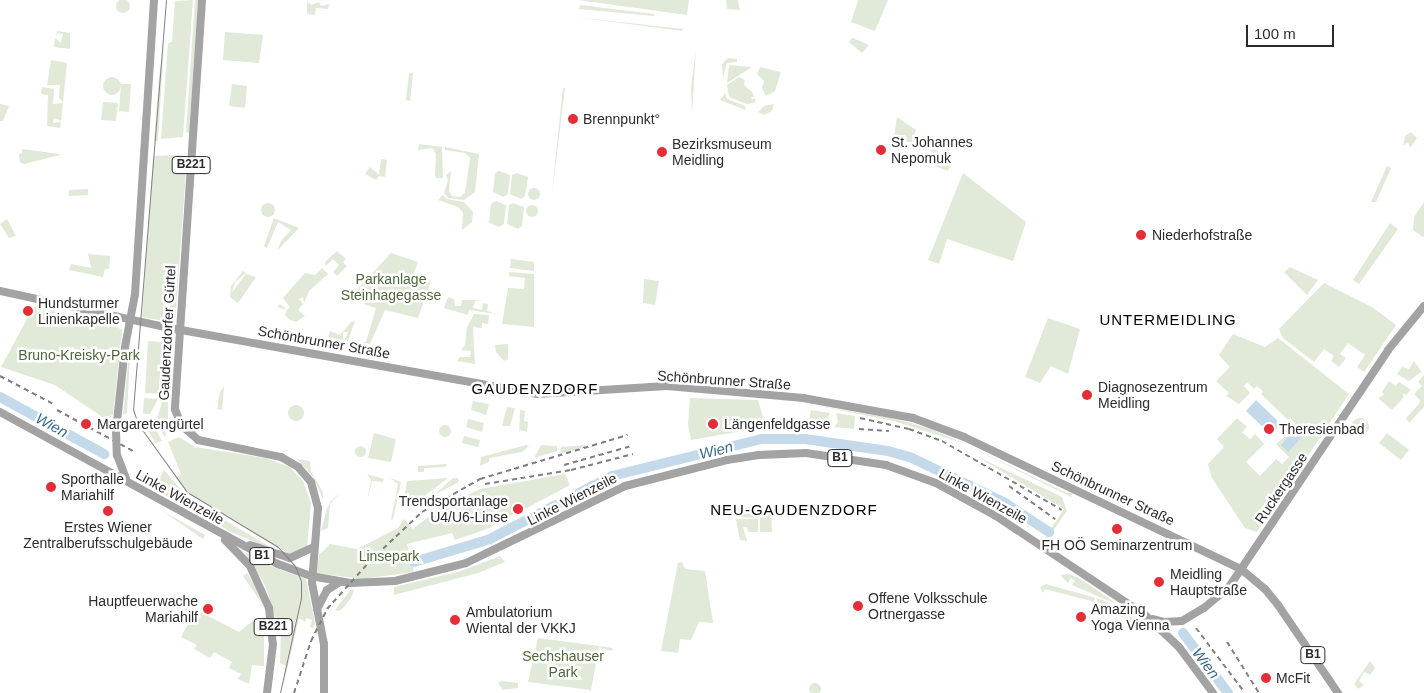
<!DOCTYPE html>
<meta charset="utf-8">
<style>
body{margin:0}
#map{position:relative;width:1424px;height:693px;overflow:hidden;background:#fff;font-family:Arial,sans-serif}
div>[style]{position:absolute}
.green>*{inset:0;background:#e1e9d8}
.round{border-radius:50%}
.water>*{inset:0;background:#c4daea}
.river>*{height:10px;margin:-5px;padding:0 5px;transform-origin:5px;border-radius:5px;background:#c4daea}
.major>*{height:8px;margin:-4px;padding:0 4px;transform-origin:4px;border-radius:4px;background:#a3a3a3}
.tram>*{height:1px;margin:-0.5px;padding:0 0.5px;transform-origin:0.5px;border-radius:0.5px;background:#808080}
.rail>*{height:2px;margin-top:-1px;transform-origin:0;background:repeating-linear-gradient(90deg,#808080 0 5px,transparent 0 9px)}
.major-bridge>*{height:8px;margin:-4px;padding:0 4px;transform-origin:4px;border-radius:4px;background:#a3a3a3}
.dots>*{width:14px;height:14px;translate:-50% -50%;box-sizing:border-box;border:2px solid #fff;border-radius:50%}
span{translate:-50% -50%;white-space:nowrap;text-align:center;line-height:1.15;-webkit-text-stroke:5px #fff;paint-order:stroke}
.shield-label span{padding:1px 4px;background:#fff;border:1px solid;border-radius:4px;-webkit-text-stroke-width:0}
.shield-label{font-size:12px;color:#2b2b2b;font-weight:700}
.poi-label{font-size:14px;color:#2b2b2b}
.left{translate:0 -50%;text-align:left}
.right{translate:-100% -50%;text-align:right}
.park-label{font-size:14px;color:#4e663a}
.street-label{font-size:14px;color:#2b2b2b}
.neighbourhood-label{font-size:15px;color:#000;letter-spacing:1px}
.water-label{font-size:15px;color:#3b6b8c;font-style:italic}
.scale{position:absolute;left:1246px;top:25px;width:88px;height:22px;box-sizing:border-box;border:2px solid #2b2b2b;border-top:0;padding-left:6px;font-size:15px;line-height:18px;white-space:nowrap;color:#2b2b2b;-webkit-text-stroke:4px #fff;paint-order:stroke}
</style>
<div id="map">
<div class="green">
<div class="round" style="left:116px;top:-1px;width:14px;height:14px"></div>
<div style="clip-path:polygon(193px 0,183px 137px,161px 139px,168px 43px,172px 42px,175px 1px)"></div>
<div style="clip-path:polygon(195px 0,198px 0,189px 133px,186px 132px)"></div>
<div style="clip-path:polygon(578px 0,689px 0,687px 15px)"></div>
<div style="clip-path:polygon(726px 0,738px 0,740px 10px,727px 9px)"></div>
<div style="clip-path:polygon(858px 0,888px 0,875px 31px,851px 22px)"></div>
<div style="clip-path:polygon(307px 1px,311px 5px,319px 2px,321px 6px,329px 4px,328px 9px,316px 8px,315px 15px,307px 14px)"></div>
<div style="clip-path:polygon(580px 5px,654px 14px,654px 16px,579px 9px)"></div>
<div style="clip-path:polygon(576px 17px,683px 29px,682px 31px)"></div>
<div style="clip-path:polygon(57px 31px,70px 33px,70px 49px,54px 47px,55px 38px,61px 43px,62px 37px,63px 34px,58px 33px,56px 36px)"></div>
<div style="clip-path:polygon(225px 32px,263px 35px,259px 63px,223px 60px)"></div>
<div style="clip-path:polygon(852px 38px,853px 38px,869px 45px,862px 53px,849px 42px)"></div>
<div style="clip-path:polygon(164px 45px,158px 141px,154px 141px,159px 77px)"></div>
<div style="clip-path:polygon(696px 49px,692px 114px,691px 88px)"></div>
<div style="clip-path:polygon(728px 58px,737px 59px,737px 62px,727px 63px,723px 77px,722px 64px)"></div>
<div style="clip-path:polygon(51px 60px,67px 63px,63px 102px,59px 98px,60px 85px,47px 85px)"></div>
<div style="clip-path:polygon(729px 65px,751px 67px,752px 67px,727px 83px)"></div>
<div style="clip-path:polygon(760px 67px,781px 72px,775px 91px,766px 96px,762px 88px,764px 81px,757px 74px)"></div>
<div style="clip-path:polygon(409px 73px,413px 73px,410px 101px,406px 100px)"></div>
<div style="clip-path:polygon(739px 77px,745px 80px,744px 85px,752px 92px,754px 97px,751px 97px,752px 100px,755px 98px,756px 102px,747px 104px,729px 97px,727px 85px)"></div>
<div class="round" style="left:103px;top:77px;width:18px;height:18px"></div>
<div style="clip-path:polygon(121px 84px,131px 84px,129px 112px,119px 111px)"></div>
<div style="clip-path:polygon(232px 84px,247px 86px,245px 108px,229px 106px)"></div>
<div style="clip-path:polygon(42px 87px,54px 89px,53px 104px,63px 103px,61px 121px,54px 118px,53px 123px,61px 122px,60px 128px,47px 126px,48px 95px,41px 94px)"></div>
<div style="clip-path:polygon(563px 88px,565px 88px,551px 201px)"></div>
<div style="clip-path:polygon(725px 93px,727px 99px,745px 106px,746px 110px,720px 100px)"></div>
<div style="clip-path:polygon(103px 102px,118px 103px,116px 121px,101px 120px)"></div>
<div style="clip-path:polygon(0 104px,9px 106px,3px 121px,0 121px)"></div>
<div style="clip-path:polygon(774px 104px,772px 111px,764px 115px,758px 112px,764px 106px)"></div>
<div style="clip-path:polygon(897px 117px,916px 130px,911px 143px,894px 137px)"></div>
<div style="clip-path:polygon(1411px 132px,1417px 138px,1410px 148px,1408px 142px,1403px 146px,1405px 136px)"></div>
<div style="clip-path:polygon(419px 144px,442px 147px,443px 178px,436px 178px,435px 175px,436px 154px,432px 148px,418px 150px)"></div>
<div style="clip-path:polygon(932px 146px,951px 163px,948px 171px,925px 162px,927px 155px,936px 155px,931px 151px)"></div>
<div style="clip-path:polygon(445px 147px,479px 154px,475px 192px,464px 200px,448px 198px,444px 193px,448px 180px,446px 175px,451px 171px,449px 191px,452px 196px,460px 197px,465px 193px,470px 158px,465px 153px,445px 150px)"></div>
<div style="clip-path:polygon(22px 149px,60px 154px,60px 155px,24px 164px,20px 163px,19px 154px,22px 153px)"></div>
<div style="clip-path:polygon(182px 155px,187px 157px,175px 323px,142px 317px,153px 156px)"></div>
<div style="clip-path:polygon(381px 159px,387px 160px,385px 177px,379px 176px,376px 180px,365px 174px,370px 167px,379px 175px)"></div>
<div style="clip-path:polygon(1387px 166px,1391px 168px,1376px 202px,1371px 202px)"></div>
<div style="clip-path:polygon(499px 171px,510px 175px,508px 194px,503px 197px,493px 192px,495px 173px)"></div>
<div style="clip-path:polygon(517px 173px,528px 177px,525px 196px,521px 199px,510px 194px,512px 175px)"></div>
<div style="clip-path:polygon(963px 173px,1026px 222px,1013px 261px,947px 239px,939px 264px,928px 260px)"></div>
<div class="round" style="left:528px;top:188px;width:12px;height:12px"></div>
<div style="clip-path:polygon(88px 189px,88px 195px,69px 196px,69px 190px)"></div>
<div style="clip-path:polygon(443px 195px,447px 199px,464px 202px,473px 212px,472px 222px,462px 230px,463px 213px,458px 207px,438px 200px)"></div>
<div style="clip-path:polygon(496px 201px,506px 205px,504px 224px,499px 227px,489px 223px,491px 204px)"></div>
<div style="clip-path:polygon(1424px 202px,1424px 237px,1423px 237px,1413px 230px,1414px 217px)"></div>
<div class="round" style="left:261px;top:203px;width:14px;height:14px"></div>
<div style="clip-path:polygon(513px 203px,524px 207px,522px 226px,518px 229px,507px 224px,509px 205px)"></div>
<div class="round" style="left:526px;top:205px;width:12px;height:12px"></div>
<div style="clip-path:polygon(274px 218px,299px 228px,277px 251px,281px 241px,291px 230px,278px 222px,267px 248px,264px 246px)"></div>
<div style="clip-path:polygon(7px 219px,16px 236px,9px 238px,0 224px)"></div>
<div style="clip-path:polygon(1390px 223px,1398px 229px,1359px 284px,1353px 280px)"></div>
<div style="clip-path:polygon(337px 251px,346px 259px,343px 262px,347px 266px,337px 276px,333px 272px,339px 265px,333px 259px,326px 266px,325px 262px)"></div>
<div style="clip-path:polygon(391px 253px,418px 262px,413px 276px,431px 281px,418px 318px,385px 310px,370px 344px,358px 342px,366px 342px,376px 308px,366px 305px,353px 294px)"></div>
<div style="clip-path:polygon(88px 254px,110px 256px,109px 269px,105px 269px,103px 277px,69px 270px,71px 264px,91px 268px)"></div>
<div style="clip-path:polygon(511px 259px,534px 262px,534px 271px,510px 268px)"></div>
<div style="clip-path:polygon(1290px 267px,1318px 280px,1307px 295px,1284px 272px)"></div>
<div style="clip-path:polygon(322px 268px,328px 274px,309px 291px,304px 303px,303px 297px,299px 299px,303px 304px,298px 310px,305px 316px,296px 322px,290px 320px,285px 315px,287px 310px,277px 307px,280px 304px,287px 310px,290px 307px,283px 298px,305px 273px,315px 275px)"></div>
<div style="clip-path:polygon(243px 271px,246px 273px,235px 282px,232px 292px,246px 274px,256px 277px,238px 303px,230px 297px,231px 286px)"></div>
<div style="clip-path:polygon(509px 272px,534px 274px,534px 327px,502px 324px,508px 288px,524px 289px,525px 278px,509px 276px)"></div>
<div style="clip-path:polygon(644px 279px,659px 281px,655px 305px,643px 303px)"></div>
<div style="clip-path:polygon(1324px 283px,1372px 307px,1396px 325px,1364px 372px,1357px 367px,1365px 355px,1348px 343px,1340px 354px,1346px 358px,1339px 367px,1331px 361px,1334px 356px,1324px 349px,1314px 362px,1282px 337px,1279px 329px)"></div>
<div style="clip-path:polygon(448px 297px,454px 299px,455px 306px,461px 306px,462px 300px,481px 300px,475px 301px,473px 308px,482px 310px,483px 303px,488px 304px,487px 311px,497px 314px,469px 310px,468px 315px,444px 308px)"></div>
<div style="clip-path:polygon(34px 306px,112px 324px,122px 330px,113px 415px,104px 418px,55px 385px,1px 367px)"></div>
<div style="clip-path:polygon(474px 314px,489px 315px,488px 324px,482px 323px,482px 328px,473px 327px,475px 364px,457px 361px,460px 357px,470px 357px,471px 351px,461px 350px,465px 345px,467px 327px)"></div>
<div style="clip-path:polygon(1048px 318px,1080px 329px,1068px 374px,1051px 366px,1040px 383px,1025px 377px)"></div>
<div style="clip-path:polygon(355px 321px,348px 341px,345px 340px,348px 332px,343px 332px,343px 340px,328px 337px,330px 331px,340px 335px,351px 322px)"></div>
<div style="clip-path:polygon(1233px 334px,1265px 347px,1278px 338px,1349px 394px,1257px 532px,1245px 528px,1212px 478px,1208px 464px,1224px 447px,1217px 439px,1237px 418px,1247px 427px,1242px 432px,1250px 439px,1255px 434px,1264px 444px,1246px 462px,1260px 476px,1276px 459px,1282px 464px,1289px 457px,1276px 444px,1295px 428px,1295px 423px,1290px 418px,1288px 420px,1261px 394px,1263px 391px,1257px 386px,1254px 389px,1247px 382px,1244px 386px,1250px 393px,1239px 404px,1226px 396px,1229px 393px,1216px 381px,1230px 367px,1219px 355px)"></div>
<div style="clip-path:polygon(131px 339px,127px 413px,123px 415px,128px 362px)"></div>
<div style="clip-path:polygon(148px 341px,162px 342px,159px 394px,145px 393px)"></div>
<div style="clip-path:polygon(167px 342px,168px 418px,165px 437px,156px 423px,162px 402px)"></div>
<div style="clip-path:polygon(508px 344px,508px 359px,504px 361px,496px 352px,495px 345px)"></div>
<div style="clip-path:polygon(1414px 361px,1424px 375px,1421px 372px,1409px 381px,1397px 374px,1402px 367px,1409px 369px)"></div>
<div style="clip-path:polygon(1424px 375px,1424px 407px,1409px 423px,1406px 418px,1419px 404px,1420px 400px,1414px 394px,1422px 386px,1418px 382px)"></div>
<div style="clip-path:polygon(1389px 381px,1396px 386px,1399px 382px,1411px 390px,1406px 395px,1403px 393px,1403px 398px,1392px 410px,1378px 398px,1384px 395px,1382px 392px)"></div>
<div style="clip-path:polygon(224px 386px,222px 410px,217px 409px,220px 392px)"></div>
<div style="clip-path:polygon(144px 398px,158px 399px,150px 414px,143px 414px)"></div>
<div style="clip-path:polygon(690px 398px,758px 400px,766px 427px,691px 440px,688px 424px)"></div>
<div style="clip-path:polygon(473px 401px,489px 404px,486px 415px,471px 410px)"></div>
<div class="round" style="left:288px;top:405px;width:16px;height:16px"></div>
<div style="clip-path:polygon(814px 405px,897px 419px,931px 429px,962px 443px,894px 421px)"></div>
<div style="clip-path:polygon(507px 407px,515px 408px,510px 426px,502px 426px)"></div>
<div style="clip-path:polygon(520px 410px,525px 411px,524px 421px,528px 422px,527px 432px,520px 430px,519px 434px)"></div>
<div style="clip-path:polygon(811px 410px,830px 413px,826px 421px,829px 426px,809px 423px)"></div>
<div style="clip-path:polygon(836px 413px,855px 416px,854px 429px,834px 427px,838px 422px)"></div>
<div style="clip-path:polygon(143px 417px,154px 426px,162px 441px,156px 443px,143px 423px)"></div>
<div class="round" style="left:1351px;top:418px;width:18px;height:18px"></div>
<div style="clip-path:polygon(468px 419px,484px 423px,482px 432px,466px 427px)"></div>
<div class="round" style="left:121px;top:420px;width:12px;height:12px"></div>
<div class="round" style="left:439px;top:425px;width:12px;height:12px"></div>
<div style="clip-path:polygon(374px 433px,396px 439px,391px 462px,368px 458px)"></div>
<div style="clip-path:polygon(1387px 433px,1409px 450px,1401px 460px,1379px 443px)"></div>
<div style="clip-path:polygon(464px 436px,480px 440px,478px 447px,462px 443px)"></div>
<div style="clip-path:polygon(179px 437px,195px 447px,265px 458px,290px 467px,303px 481px,311px 503px,307px 546px,289px 554px,194px 497px,176px 478px,181px 474px,168px 442px)"></div>
<div style="clip-path:polygon(964px 444px,1067px 493px,1073px 493px,1071px 497px)"></div>
<div style="clip-path:polygon(526px 445px,529px 446px,522px 452px,489px 458px,489px 462px,480px 466px,481px 457px)"></div>
<div style="clip-path:polygon(541px 445px,557px 446px,557px 451px,534px 458px)"></div>
<div style="clip-path:polygon(585px 445px,586px 447px,560px 454px,561px 447px)"></div>
<div class="round" style="left:354.5px;top:445.5px;width:11px;height:11px"></div>
<div style="clip-path:polygon(976px 456px,1062px 497px,1067px 511px,1046px 541px,1044px 539px,1064px 509px)"></div>
<div style="clip-path:polygon(297px 459px,310px 461px,311px 472px,323px 492px,323px 499px,314px 478px)"></div>
<div style="clip-path:polygon(446px 464px,446px 467px,424px 468px,424px 472px,418px 472px,418px 466px)"></div>
<div style="clip-path:polygon(164px 470px,190px 500px,279px 552px,233px 533px,159px 492px,160px 477px)"></div>
<div style="clip-path:polygon(137px 472px,158px 486px,155px 490px,134px 477px)"></div>
<div style="clip-path:polygon(367px 474px,384px 479px,383px 482px,372px 481px,367px 502px,371px 480px)"></div>
<div style="clip-path:polygon(565px 474px,570px 485px,487px 529px,455px 540px,452px 533px,407px 544px,414px 572px,362px 579px,316px 573px,319px 555px,330px 544px,357px 549px,398px 528px,404px 519px,413px 529px,440px 508px,480px 489px)"></div>
<div style="clip-path:polygon(390px 478px,401px 482px,393px 519px,391px 520px,398px 484px)"></div>
<div style="clip-path:polygon(448px 478px,410px 507px,403px 506px,407px 481px)"></div>
<div style="clip-path:polygon(453px 478px,458px 478px,459px 482px,434px 495px)"></div>
<div style="clip-path:polygon(341px 492px,330px 504px,328px 528px,321px 531px,327px 508px,331px 501px)"></div>
<div style="clip-path:polygon(736px 507px,753px 507px,758px 509px,758px 518px,736px 517px)"></div>
<div style="clip-path:polygon(161px 510px,205px 535px,203px 539px)"></div>
<div style="clip-path:polygon(760px 512px,771px 512px,772px 532px,760px 532px)"></div>
<div style="clip-path:polygon(736px 519px,758px 519px,758px 532px,748px 532px,747px 527px,743px 527px,747px 541px,740px 540px)"></div>
<div style="clip-path:polygon(245px 552px,268px 565px,306px 579px,315px 623px,313px 628px,310px 627px,312px 620px,306px 618px,305px 622px,299px 618px,283px 687px,286px 666px,280px 663px,281px 628px,276px 621px,266px 587px)"></div>
<div style="clip-path:polygon(500px 556px,505px 562px,478px 573px,394px 595px,394px 587px,461px 571px)"></div>
<div style="clip-path:polygon(682px 562px,685px 569px,705px 571px,713px 623px,699px 622px,691px 640px,680px 639px,678px 653px,661px 651px,678px 563px)"></div>
<div style="clip-path:polygon(247px 573px,255px 587px,263px 605px,243px 576px)"></div>
<div style="clip-path:polygon(1069px 574px,1079px 578px,1151px 627px,1118px 605px,1072px 585px,1075px 581px,1071px 578px,1068px 583px,1060px 575px)"></div>
<div style="clip-path:polygon(1046px 584px,1103px 600px,1115px 606px,1144px 625px,1121px 617px,1122px 611px,1118px 608px,1045px 589px,1043px 593px,1040px 587px)"></div>
<div style="clip-path:polygon(351px 589px,354px 590px,351px 598px,344px 607px,339px 611px,335px 610px)"></div>
<div style="clip-path:polygon(185px 604px,239px 632px,256px 618px,264px 618px,264px 666px,252px 665px,249px 684px,238px 679px,241px 674px,229px 668px,232px 662px,214px 652px,210px 658px,194px 649px,197px 645px,181px 637px,189px 622px,179px 616px)"></div>
<div style="clip-path:polygon(538px 638px,599px 646px,612px 648px,612px 651px,599px 647px,591px 690px,528px 682px)"></div>
<div style="clip-path:polygon(1370px 661px,1375px 668px,1370px 675px,1364px 672px,1359px 681px,1364px 685px,1358px 689px,1354px 684px)"></div>
<div style="clip-path:polygon(502px 681px,518px 683px,518px 688px,503px 690px,498px 683px)"></div>
<div class="round" style="left:809px;top:683px;width:12px;height:12px"></div>
</div>
<div class="water">
<div style="clip-path:polygon(1256px 400px,1281px 424px,1271px 435px,1246px 411px)"></div>
<div style="clip-path:polygon(1298px 431px,1303px 436px,1288px 452px,1281px 445px,1290px 435px,1293px 438px)"></div>
</div>
<div class="river">
<div style="left:0;top:397px;width:119px;rotate:28.7deg"></div>
<div style="left:414px;top:562px;width:79px;rotate:-16.8deg"></div>
<div style="left:490px;top:539px;width:137px;rotate:-27.3deg"></div>
<div style="left:612px;top:476px;width:154px;rotate:-13.9deg"></div>
<div style="left:761px;top:439px;width:44px"></div>
<div style="left:805px;top:439px;width:84px;rotate:8.2deg"></div>
<div style="left:888px;top:451px;width:25px;rotate:16deg"></div>
<div style="left:912px;top:458px;width:103px;rotate:25.8deg"></div>
<div style="left:1005px;top:503px;width:53px;rotate:33.4deg"></div>
<div style="left:1183px;top:633px;width:75px;rotate:53.1deg"></div>
</div>
<div class="major">
<div style="left:202px;top:0;width:410px;rotate:93.8deg"></div>
<div style="left:175px;top:409px;width:17px;rotate:69deg"></div>
<div style="left:181px;top:425px;width:23px;rotate:41deg"></div>
<div style="left:198px;top:440px;width:85px;rotate:11.6deg"></div>
<div style="left:281px;top:457px;width:20px;rotate:30deg"></div>
<div style="left:298px;top:467px;width:20px;rotate:49deg"></div>
<div style="left:311px;top:482px;width:27px;rotate:75deg"></div>
<div style="left:318px;top:508px;width:75px;rotate:94.6deg"></div>
<div style="left:312px;top:583px;width:62px;rotate:78.9deg"></div>
<div style="left:324px;top:644px;width:49px;rotate:90deg"></div>
<div style="left:0;top:291px;width:174px;rotate:12.3deg"></div>
<div style="left:170px;top:328px;width:373px;rotate:10.2deg"></div>
<div style="left:537px;top:394px;width:130px;rotate:-3.5deg"></div>
<div style="left:667px;top:386px;width:137px;rotate:5deg"></div>
<div style="left:803px;top:398px;width:112px;rotate:10.3deg"></div>
<div style="left:913px;top:418px;width:54px;rotate:20.4deg"></div>
<div style="left:964px;top:437px;width:307px;rotate:25.5deg"></div>
<div style="left:1241px;top:569px;width:31px;rotate:40deg"></div>
<div style="left:1265px;top:589px;width:21px;rotate:51deg"></div>
<div style="left:1278px;top:605px;width:107px;rotate:55.7deg"></div>
<div style="left:0;top:412px;width:317px;rotate:28.7deg"></div>
<div style="left:278px;top:564px;width:35px;rotate:20deg"></div>
<div style="left:311px;top:576px;width:40px;rotate:10deg"></div>
<div style="left:350px;top:583px;width:45px;rotate:-2.5deg"></div>
<div style="left:395px;top:581px;width:73px;rotate:-14.2deg"></div>
<div style="left:466px;top:563px;width:177px;rotate:-25.8deg"></div>
<div style="left:625px;top:486px;width:105px;rotate:-14.3deg"></div>
<div style="left:727px;top:460px;width:32px;rotate:-9deg"></div>
<div style="left:759px;top:455px;width:47px;rotate:-2.4deg"></div>
<div style="left:806px;top:453px;width:81px;rotate:8.5deg"></div>
<div style="left:886px;top:465px;width:53px;rotate:19.8deg"></div>
<div style="left:936px;top:483px;width:68px;rotate:28.8deg"></div>
<div style="left:996px;top:516px;width:179px;rotate:33.6deg"></div>
<div style="left:1145px;top:615px;width:47px;rotate:43.3deg"></div>
<div style="left:1179px;top:647px;width:57px;rotate:53.5deg"></div>
<div style="left:116px;top:431px;width:84px;rotate:-83.9deg"></div>
<div style="left:125px;top:347px;width:54px;rotate:-79.3deg"></div>
<div style="left:135px;top:294px;width:295px;rotate:-86.3deg"></div>
<div style="left:225px;top:540px;width:36px;rotate:46deg"></div>
<div style="left:250px;top:566px;width:46px;rotate:65.7deg"></div>
<div style="left:269px;top:608px;width:36px;rotate:84deg"></div>
<div style="left:273px;top:644px;width:49px;rotate:97deg"></div>
<div style="left:250px;top:545px;width:42px;rotate:18deg"></div>
<div style="left:290px;top:558px;width:26px;rotate:-25deg"></div>
<div style="left:317px;top:609px;width:21px;rotate:-62deg"></div>
<div style="left:327px;top:590px;width:15px;rotate:-32deg"></div>
<div style="left:1153px;top:619px;width:11px;rotate:15deg"></div>
<div style="left:1164px;top:622px;width:18px;rotate:-3deg"></div>
<div style="left:1182px;top:621px;width:26px;rotate:-31deg"></div>
<div style="left:1204px;top:608px;width:33px;rotate:-40deg"></div>
<div style="left:1229px;top:587px;width:285px;rotate:-56.1deg"></div>
<div style="left:1388px;top:350px;width:57px;rotate:-50.7deg"></div>
</div>
<div class="tram">
<div style="left:166px;top:0;width:410px;rotate:94.6deg"></div>
<div style="left:133px;top:409px;width:16px;rotate:72deg"></div>
<div style="left:138px;top:424px;width:84px;rotate:54.2deg"></div>
<div style="left:187px;top:492px;width:106px;rotate:31.1deg"></div>
<div style="left:278px;top:547px;width:25px;rotate:48deg"></div>
<div style="left:295px;top:566px;width:16px;rotate:68deg"></div>
<div style="left:301px;top:581px;width:17px;rotate:90deg"></div>
<div style="left:301px;top:598px;width:97px;rotate:102.5deg"></div>
</div>
<div class="rail">
<div style="left:0;top:376px;width:60px;rotate:27.8deg"></div>
<div style="left:57px;top:410px;width:86px;rotate:28.3deg"></div>
<div style="left:860px;top:418px;width:50px;rotate:12.7deg"></div>
<div style="left:909px;top:429px;width:35px;rotate:20deg"></div>
<div style="left:942px;top:441px;width:138px;rotate:29.9deg"></div>
<div style="left:859px;top:429px;width:30px;rotate:4deg"></div>
<div style="left:564px;top:465px;width:70px;rotate:-15.8deg"></div>
<div style="left:485px;top:484px;width:87px;rotate:-9.2deg"></div>
<div style="left:571px;top:470px;width:64px;rotate:-14.5deg"></div>
<div style="left:1009px;top:486px;width:57px;rotate:35.7deg"></div>
<div style="left:1196px;top:628px;width:81px;rotate:53deg"></div>
<div style="left:1227px;top:642px;width:60px;rotate:57.9deg"></div>
<div style="left:294px;top:693px;width:55px;rotate:-71.9deg"></div>
<div style="left:311px;top:641px;width:36px;rotate:-63deg"></div>
<div style="left:327px;top:609px;width:64px;rotate:-48.1deg"></div>
<div style="left:370px;top:561px;width:71px;rotate:-43.3deg"></div>
<div style="left:422px;top:512px;width:67px;rotate:-29.6deg"></div>
<div style="left:480px;top:479px;width:154px;rotate:-16.6deg"></div>
</div>
<div class="major-bridge">
<div style="left:116px;top:431px;width:24px;rotate:88deg"></div>
<div style="left:117px;top:455px;width:25px;rotate:69deg"></div>
</div>
<div class="dots">
<div style="left:573px;top:119px;background:#e32d37"></div>
<div style="left:881px;top:150px;background:#e32d37"></div>
<div style="left:662px;top:152px;background:#e32d37"></div>
<div style="left:1141px;top:235px;background:#e32d37"></div>
<div style="left:28px;top:311px;background:#e32d37"></div>
<div style="left:1087px;top:395px;background:#e32d37"></div>
<div style="left:86px;top:424px;background:#e32d37"></div>
<div style="left:713px;top:424px;background:#e32d37"></div>
<div style="left:1269px;top:429px;background:#e32d37"></div>
<div style="left:51px;top:487px;background:#e32d37"></div>
<div style="left:518px;top:509px;background:#e32d37"></div>
<div style="left:108px;top:511px;background:#e32d37"></div>
<div style="left:1117px;top:529px;background:#e32d37"></div>
<div style="left:1159px;top:582px;background:#e32d37"></div>
<div style="left:858px;top:606px;background:#e32d37"></div>
<div style="left:208px;top:609px;background:#e32d37"></div>
<div style="left:1081px;top:617px;background:#e32d37"></div>
<div style="left:455px;top:620px;background:#e32d37"></div>
<div style="left:1266px;top:678px;background:#e32d37"></div>
</div>
<div class="shield-label">
<span style="left:191px;top:165px">B221</span>
<span style="left:840px;top:458px">B1</span>
<span style="left:262px;top:556px">B1</span>
<span style="left:273px;top:627px">B221</span>
<span style="left:1313px;top:655px">B1</span>
</div>
<div class="poi-label">
<span class="left" style="left:583px;top:119px">Brennpunkt°</span>
<span class="left" style="left:891px;top:150px">St. Johannes<br>Nepomuk</span>
<span class="left" style="left:672px;top:152px">Bezirksmuseum<br>Meidling</span>
<span class="left" style="left:1152px;top:235px">Niederhofstraße</span>
<span class="left" style="left:38px;top:311px">Hundsturmer<br>Linienkapelle</span>
<span class="left" style="left:1098px;top:395px">Diagnosezentrum<br>Meidling</span>
<span class="left" style="left:97px;top:424px">Margaretengürtel</span>
<span class="left" style="left:724px;top:424px">Längenfeldgasse</span>
<span class="left" style="left:1279px;top:429px">Theresienbad</span>
<span class="left" style="left:61px;top:487px">Sporthalle<br>Mariahilf</span>
<span class="right" style="left:508px;top:509px">Trendsportanlage<br>U4/U6-Linse</span>
<span style="left:108px;top:535px">Erstes Wiener<br>Zentralberufsschulgebäude</span>
<span style="left:1117px;top:545px">FH OÖ Seminarzentrum</span>
<span class="left" style="left:1170px;top:582px">Meidling<br>Hauptstraße</span>
<span class="left" style="left:868px;top:606px">Offene Volksschule<br>Ortnergasse</span>
<span class="right" style="left:198px;top:609px">Hauptfeuerwache<br>Mariahilf</span>
<span class="left" style="left:1091px;top:617px">Amazing<br>Yoga Vienna</span>
<span class="left" style="left:466px;top:620px">Ambulatorium<br>Wiental der VKKJ</span>
<span class="left" style="left:1276px;top:678px">McFit</span>
</div>
<div class="park-label">
<span style="left:391px;top:287px">Parkanlage<br>Steinhagegasse</span>
<span style="left:79px;top:355px">Bruno-Kreisky-Park</span>
<span style="left:389px;top:556px">Linsepark</span>
<span style="left:563px;top:664px">Sechshauser<br>Park</span>
</div>
<div class="street-label">
<span style="left:167px;top:333px;rotate:-87deg">Gaudenzdorfer Gürtel</span>
<span style="left:324px;top:342px;rotate:10deg">Schönbrunner Straße</span>
<span style="left:724px;top:380px;rotate:4deg">Schönbrunner Straße</span>
<span style="left:1281px;top:488px;rotate:-56deg">Ruckergasse</span>
<span style="left:1113px;top:493px;rotate:25deg">Schönbrunner Straße</span>
<span style="left:983px;top:496px;rotate:29deg">Linke Wienzeile</span>
<span style="left:180px;top:497px;rotate:29deg">Linke Wienzeile</span>
<span style="left:572px;top:499px;rotate:-27deg">Linke Wienzeile</span>
</div>
<div class="neighbourhood-label">
<span style="left:1168px;top:320px">UNTERMEIDLING</span>
<span style="left:535px;top:389px">GAUDENZDORF</span>
<span style="left:794px;top:510px">NEU-GAUDENZDORF</span>
</div>
<div class="water-label">
<span style="left:52px;top:425px;rotate:29deg">Wien</span>
<span style="left:716px;top:450px;rotate:-14deg">Wien</span>
<span style="left:1206px;top:663px;rotate:53deg">Wien</span>
</div>
<div class="scale">100 m</div>
</div>
